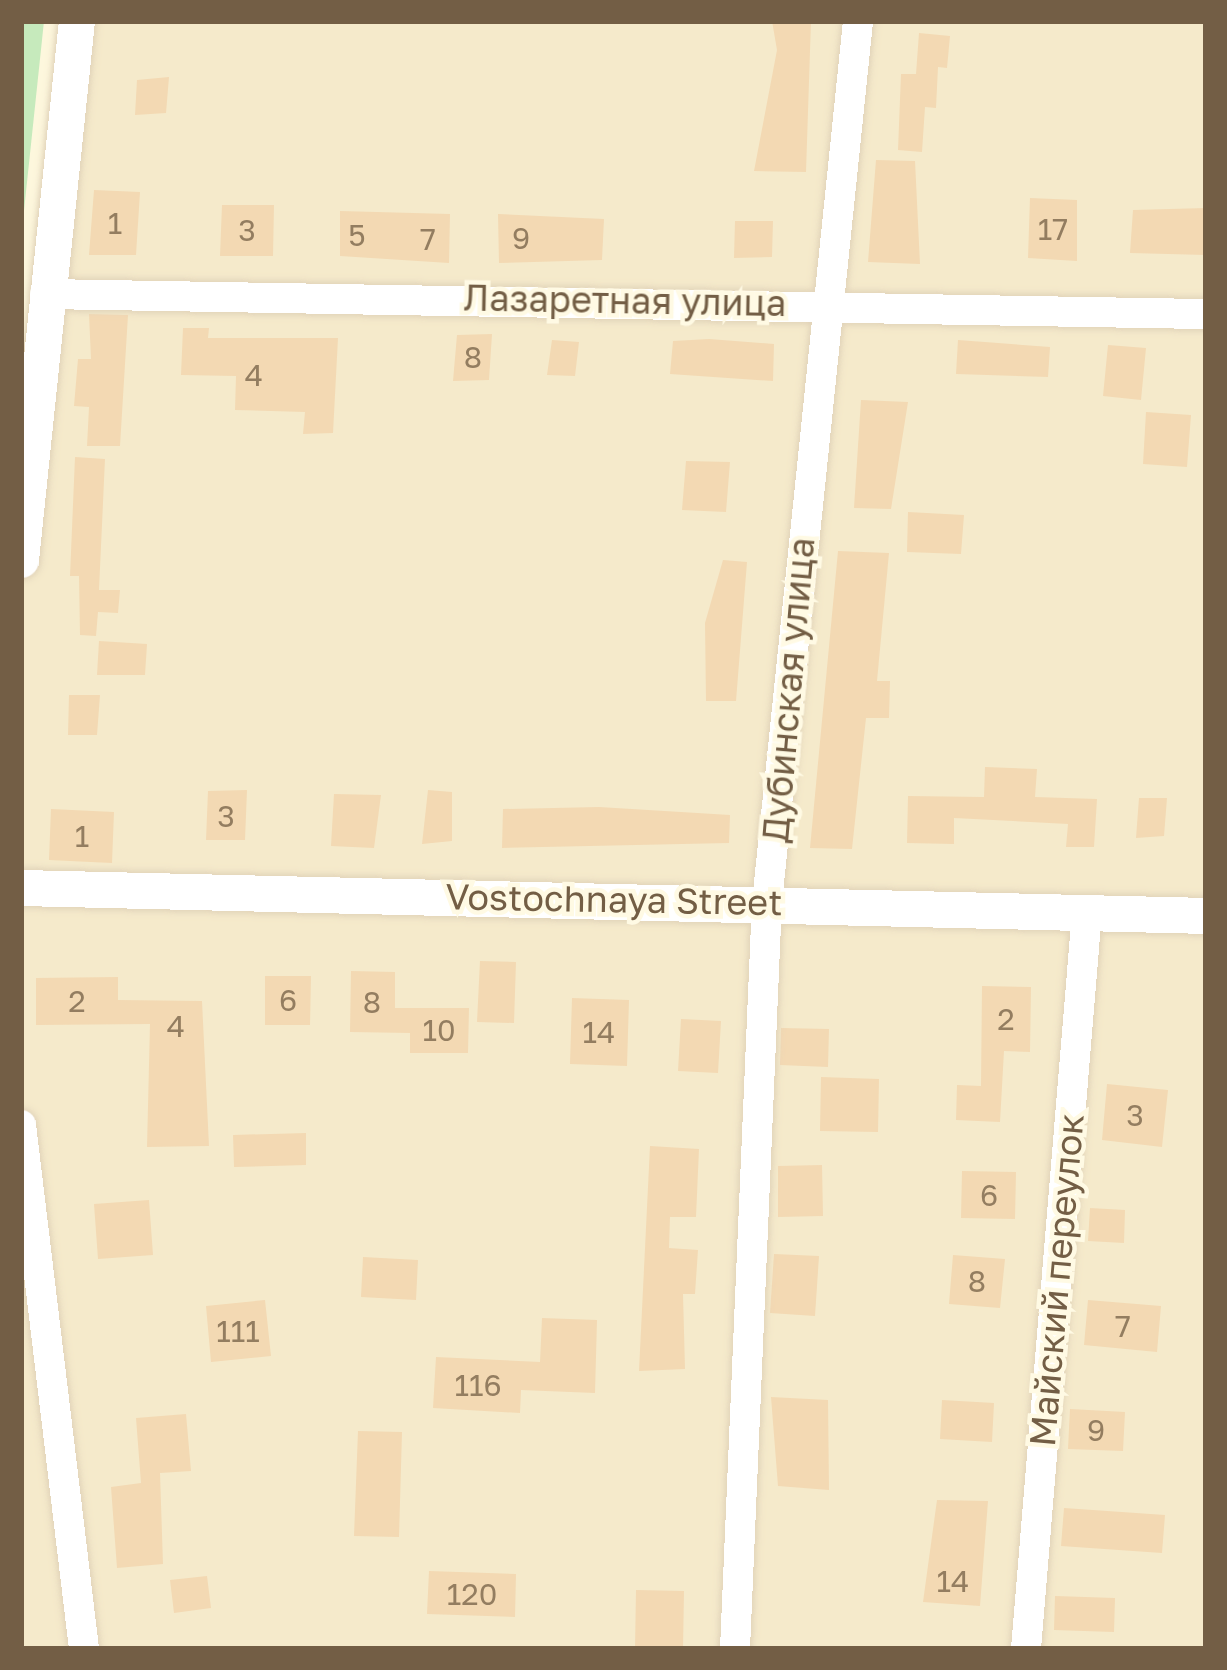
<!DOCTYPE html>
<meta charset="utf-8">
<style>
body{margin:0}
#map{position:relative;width:1227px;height:1670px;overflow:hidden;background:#fdf7dd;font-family:"Golos Text",sans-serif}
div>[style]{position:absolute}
.residential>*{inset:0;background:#f5eacb}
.green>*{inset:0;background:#c6eabc}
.building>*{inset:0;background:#f3d9b3}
.roads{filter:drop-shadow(0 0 3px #e1d3b9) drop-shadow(0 0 3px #e1d3b9)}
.minor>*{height:30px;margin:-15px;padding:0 15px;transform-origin:15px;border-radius:15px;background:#fff}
.tertiary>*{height:36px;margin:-18px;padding:0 18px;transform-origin:18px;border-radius:18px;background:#fff}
span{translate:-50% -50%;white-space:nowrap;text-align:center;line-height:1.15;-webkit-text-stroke:9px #fffae4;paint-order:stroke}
.number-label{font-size:30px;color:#937d60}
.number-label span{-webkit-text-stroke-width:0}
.street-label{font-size:36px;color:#735e45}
.frame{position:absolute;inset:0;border:24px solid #735e45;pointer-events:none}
</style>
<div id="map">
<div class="residential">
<div style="clip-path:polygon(60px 21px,1206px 21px,1206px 1649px,21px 1649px,21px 373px)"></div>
</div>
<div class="green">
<div style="clip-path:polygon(21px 21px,44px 21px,21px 239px)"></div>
</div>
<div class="building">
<div style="clip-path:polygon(772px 21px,811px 21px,806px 172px,754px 171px,777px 50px)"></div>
<div style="clip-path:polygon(919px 33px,950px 36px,947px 68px,938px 67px,936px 108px,925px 107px,922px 152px,898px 150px,901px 74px,916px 74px)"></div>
<div style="clip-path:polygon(169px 77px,166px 113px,135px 115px,137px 80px)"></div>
<div style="clip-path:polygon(876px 160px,915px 161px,920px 264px,868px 262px)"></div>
<div style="clip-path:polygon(94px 190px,140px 192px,136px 255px,89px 255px)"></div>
<div style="clip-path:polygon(1030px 198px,1077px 200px,1077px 261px,1028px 258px)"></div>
<div style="clip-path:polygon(222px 205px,274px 205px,273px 256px,220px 256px)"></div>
<div style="clip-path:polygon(1206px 208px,1206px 255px,1130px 253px,1133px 210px)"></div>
<div style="clip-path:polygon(340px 211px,450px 214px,449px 263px,340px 256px)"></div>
<div style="clip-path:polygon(498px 214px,604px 219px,602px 260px,499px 263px)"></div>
<div style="clip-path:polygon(735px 221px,773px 221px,772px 257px,734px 258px)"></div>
<div style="clip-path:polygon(89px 314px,128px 315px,120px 446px,87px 446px,89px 407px,74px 406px,78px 359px,91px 359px)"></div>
<div style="clip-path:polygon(183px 328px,209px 328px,208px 338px,338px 338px,333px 433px,303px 434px,305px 412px,235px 410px,236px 376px,181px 375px)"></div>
<div style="clip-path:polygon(492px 334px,489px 380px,453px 381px,457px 335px)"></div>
<div style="clip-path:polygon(709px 339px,774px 344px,773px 381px,670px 374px,673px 341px)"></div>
<div style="clip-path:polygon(552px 340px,579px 342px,575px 376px,547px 375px)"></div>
<div style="clip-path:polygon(958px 340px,1050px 347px,1048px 377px,956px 374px)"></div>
<div style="clip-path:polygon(1108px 345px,1146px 348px,1141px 400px,1103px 396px)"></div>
<div style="clip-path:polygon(861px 400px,908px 402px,891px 509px,854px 508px)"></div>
<div style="clip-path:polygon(1146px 412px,1191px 415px,1187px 467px,1143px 464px)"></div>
<div style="clip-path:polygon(75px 457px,105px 459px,99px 590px,120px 590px,118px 613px,98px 612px,96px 636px,80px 635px,79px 576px,70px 576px)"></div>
<div style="clip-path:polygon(686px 461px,730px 462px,726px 512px,682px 510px)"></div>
<div style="clip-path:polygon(908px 512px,964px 515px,961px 554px,907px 552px)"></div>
<div style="clip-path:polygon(838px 551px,889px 553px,877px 681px,890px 681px,889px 718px,866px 718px,852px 849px,810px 848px)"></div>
<div style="clip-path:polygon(723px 560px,747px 562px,736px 701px,706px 701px,705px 623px)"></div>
<div style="clip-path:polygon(99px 641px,147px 644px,145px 675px,97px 675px)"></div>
<div style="clip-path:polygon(69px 695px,100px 695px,97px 735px,68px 735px)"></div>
<div style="clip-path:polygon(985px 767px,1037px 769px,1035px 797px,1097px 799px,1094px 847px,1066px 847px,1068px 824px,954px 818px,954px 844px,907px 843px,908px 796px,984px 797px)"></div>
<div style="clip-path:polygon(247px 790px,245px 840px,206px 840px,208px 791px)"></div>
<div style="clip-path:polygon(428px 790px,452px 792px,452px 841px,422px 844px)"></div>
<div style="clip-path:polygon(334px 794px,381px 795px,374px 848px,331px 846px)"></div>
<div style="clip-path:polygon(1139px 798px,1167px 798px,1164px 836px,1136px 838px)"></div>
<div style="clip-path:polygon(599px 807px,730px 815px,729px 843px,502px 848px,503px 809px)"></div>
<div style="clip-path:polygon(51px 809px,114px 812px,112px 863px,49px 860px)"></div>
<div style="clip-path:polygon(480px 961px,516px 962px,514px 1023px,477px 1022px)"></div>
<div style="clip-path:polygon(351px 971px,395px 972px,395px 1008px,469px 1008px,468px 1053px,410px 1053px,410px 1033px,350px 1032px)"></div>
<div style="clip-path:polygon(265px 976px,311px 976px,310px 1025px,265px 1025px)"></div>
<div style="clip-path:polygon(118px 977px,118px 1000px,202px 1001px,209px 1146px,147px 1147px,150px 1024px,36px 1025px,36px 978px)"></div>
<div style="clip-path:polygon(982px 986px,1031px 987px,1030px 1052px,1004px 1051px,1000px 1122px,956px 1120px,957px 1085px,981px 1086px)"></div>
<div style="clip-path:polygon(572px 998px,629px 1000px,627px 1066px,570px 1064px)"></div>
<div style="clip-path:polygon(681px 1019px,721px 1021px,718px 1073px,678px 1071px)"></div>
<div style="clip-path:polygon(781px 1028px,829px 1029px,828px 1067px,780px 1065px)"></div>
<div style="clip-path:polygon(821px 1077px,879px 1079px,878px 1132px,820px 1131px)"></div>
<div style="clip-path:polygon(1107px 1084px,1168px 1090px,1162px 1147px,1102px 1140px)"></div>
<div style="clip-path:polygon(306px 1133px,306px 1165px,234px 1167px,233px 1135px)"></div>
<div style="clip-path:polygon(650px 1146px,699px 1149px,696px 1217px,670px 1217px,669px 1248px,698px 1250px,695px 1294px,683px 1294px,685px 1369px,639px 1371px)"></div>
<div style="clip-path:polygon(822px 1165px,823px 1216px,778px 1217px,778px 1166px)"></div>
<div style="clip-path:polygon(962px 1171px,1016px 1172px,1015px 1219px,961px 1218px)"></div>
<div style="clip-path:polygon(149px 1200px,153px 1255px,98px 1259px,94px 1204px)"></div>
<div style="clip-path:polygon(1090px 1208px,1125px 1210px,1124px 1243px,1088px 1241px)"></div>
<div style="clip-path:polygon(774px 1254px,819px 1256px,815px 1316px,770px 1313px)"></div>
<div style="clip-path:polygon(953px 1255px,1005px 1259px,1000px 1308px,949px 1304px)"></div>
<div style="clip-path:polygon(363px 1257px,418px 1260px,416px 1300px,361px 1297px)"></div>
<div style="clip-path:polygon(265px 1300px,271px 1356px,211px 1362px,206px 1306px)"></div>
<div style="clip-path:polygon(1088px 1300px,1161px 1306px,1157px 1352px,1084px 1345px)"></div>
<div style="clip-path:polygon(542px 1318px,597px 1320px,595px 1393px,521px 1390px,520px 1413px,433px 1408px,436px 1357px,540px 1362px)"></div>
<div style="clip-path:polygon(771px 1397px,828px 1400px,829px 1490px,778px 1486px)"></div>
<div style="clip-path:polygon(942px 1400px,994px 1403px,992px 1442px,940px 1439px)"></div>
<div style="clip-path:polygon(1070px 1409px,1125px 1412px,1123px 1451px,1068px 1449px)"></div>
<div style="clip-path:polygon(186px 1414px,191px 1471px,160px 1473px,163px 1564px,117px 1568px,111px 1487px,141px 1483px,136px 1418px)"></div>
<div style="clip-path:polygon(358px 1431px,402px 1432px,399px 1537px,354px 1536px)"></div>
<div style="clip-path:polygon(937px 1500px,988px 1501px,980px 1606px,923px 1602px)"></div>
<div style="clip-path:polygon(1064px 1508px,1165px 1515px,1162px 1553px,1061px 1546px)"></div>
<div style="clip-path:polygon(429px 1571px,516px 1574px,515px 1617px,427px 1614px)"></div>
<div style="clip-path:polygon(207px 1576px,211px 1608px,174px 1613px,170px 1580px)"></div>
<div style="clip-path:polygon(636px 1590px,684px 1591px,683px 1649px,635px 1649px)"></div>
<div style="clip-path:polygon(1055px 1596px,1115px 1598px,1114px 1632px,1054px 1630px)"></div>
</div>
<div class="roads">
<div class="minor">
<div style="left:45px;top:294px;width:1161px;rotate:0.99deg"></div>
<div style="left:21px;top:1125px;width:528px;rotate:83.14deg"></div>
<div style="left:735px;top:1649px;width:748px;rotate:-87.55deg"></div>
<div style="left:767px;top:902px;width:886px;rotate:-84.1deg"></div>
<div style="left:1026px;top:1649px;width:741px;rotate:-85.27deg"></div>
</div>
<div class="tertiary">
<div style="left:21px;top:560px;width:542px;rotate:-84.07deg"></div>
<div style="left:21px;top:888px;width:1185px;rotate:1.35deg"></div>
</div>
</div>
<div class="number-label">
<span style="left:115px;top:223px">1</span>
<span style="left:1053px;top:229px">17</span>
<span style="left:247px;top:230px">3</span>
<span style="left:357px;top:235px">5</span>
<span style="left:521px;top:238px">9</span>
<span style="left:428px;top:239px">7</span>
<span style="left:473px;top:357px">8</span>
<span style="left:254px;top:375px">4</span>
<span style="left:226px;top:816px">3</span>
<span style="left:82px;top:836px">1</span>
<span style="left:288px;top:1000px">6</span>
<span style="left:77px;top:1001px">2</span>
<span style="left:372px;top:1002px">8</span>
<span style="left:1006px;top:1019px">2</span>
<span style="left:176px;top:1026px">4</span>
<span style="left:439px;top:1030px">10</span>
<span style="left:599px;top:1032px">14</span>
<span style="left:1135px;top:1115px">3</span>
<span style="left:989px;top:1195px">6</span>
<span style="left:977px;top:1281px">8</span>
<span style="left:1123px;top:1326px">7</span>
<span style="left:238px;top:1331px">111</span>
<span style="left:478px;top:1385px">116</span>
<span style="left:1096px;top:1430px">9</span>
<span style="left:953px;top:1581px">14</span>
<span style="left:472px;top:1594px">120</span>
</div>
<div class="street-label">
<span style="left:625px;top:300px;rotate:1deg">Лазаретная улица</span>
<span style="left:788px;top:690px;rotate:-85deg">Дубинская улица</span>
<span style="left:614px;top:899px;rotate:1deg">Vostochnaya Street</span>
<span style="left:1056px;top:1280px;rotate:-85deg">Майский переулок</span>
</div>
<div class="frame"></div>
</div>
